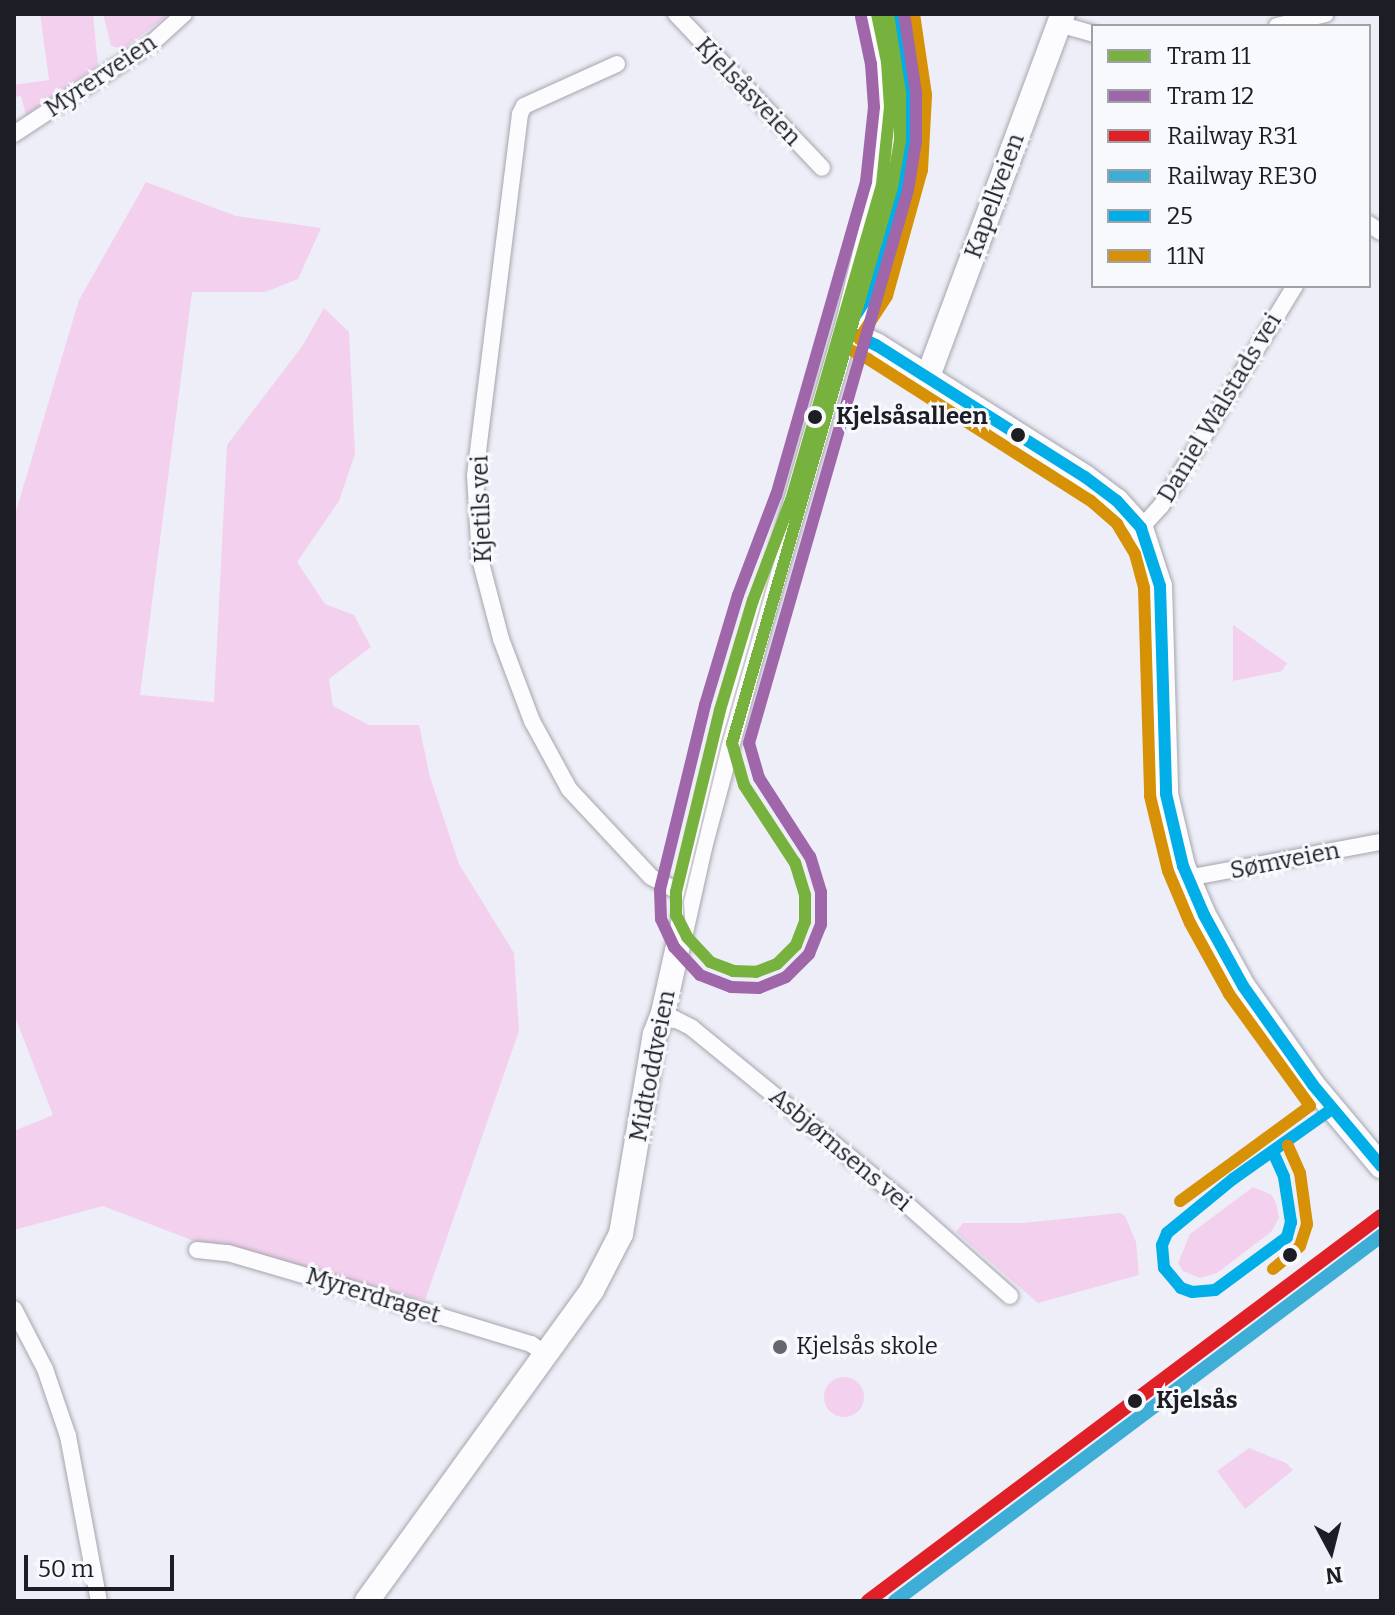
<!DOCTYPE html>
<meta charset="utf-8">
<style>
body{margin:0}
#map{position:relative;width:1395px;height:1615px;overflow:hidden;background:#eeeef8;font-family:Bitter,serif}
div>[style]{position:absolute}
.green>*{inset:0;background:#f3d0ee}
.round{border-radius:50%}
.roads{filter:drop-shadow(0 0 2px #a5a5ad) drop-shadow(0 0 2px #a5a5ad)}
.street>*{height:16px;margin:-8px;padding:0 8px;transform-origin:8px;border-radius:8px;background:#fcfcfe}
.secondary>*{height:24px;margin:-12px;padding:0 12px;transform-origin:12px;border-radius:12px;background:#fcfcfe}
.tram>*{height:2px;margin:-1px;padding:0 1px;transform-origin:1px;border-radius:1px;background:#cbcbce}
.bus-1>*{height:12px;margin:-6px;padding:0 6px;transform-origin:6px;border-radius:6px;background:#01aee7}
.bus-2>*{height:12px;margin:-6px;padding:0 6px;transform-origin:6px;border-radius:6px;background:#d69106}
.rail-1>*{height:14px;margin:-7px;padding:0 7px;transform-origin:7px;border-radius:7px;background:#df2027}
.rail-2>*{height:14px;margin:-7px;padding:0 7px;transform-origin:7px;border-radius:7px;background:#3eaed6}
.tram-1>*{height:12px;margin:-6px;padding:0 6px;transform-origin:6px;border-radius:6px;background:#78b23e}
.tram-2>*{height:12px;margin:-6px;padding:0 6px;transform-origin:6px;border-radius:6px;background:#a066aa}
.dots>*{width:22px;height:22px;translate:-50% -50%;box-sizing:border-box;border:4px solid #f8f9fd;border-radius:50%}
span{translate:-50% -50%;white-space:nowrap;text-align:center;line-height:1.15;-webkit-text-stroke:6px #f8f9fd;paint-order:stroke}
.street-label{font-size:24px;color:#1d1d25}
.stop-label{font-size:24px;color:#1d1d25;font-weight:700}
.left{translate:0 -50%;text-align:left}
.poi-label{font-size:24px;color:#1d1d25}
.frame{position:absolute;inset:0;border:16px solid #1d1d25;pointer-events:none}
.legend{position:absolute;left:1091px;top:24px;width:280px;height:264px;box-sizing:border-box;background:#f8f9fd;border:2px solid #a0a1a7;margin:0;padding:10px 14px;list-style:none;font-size:24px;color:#1d1d25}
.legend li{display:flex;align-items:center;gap:16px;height:40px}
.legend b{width:40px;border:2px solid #a0a1a7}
.north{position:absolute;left:1291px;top:1511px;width:80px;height:80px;-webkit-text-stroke:6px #f8f9fd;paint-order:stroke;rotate:173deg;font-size:22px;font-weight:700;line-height:32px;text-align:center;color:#1d1d25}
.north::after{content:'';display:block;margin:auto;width:28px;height:36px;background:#1d1d25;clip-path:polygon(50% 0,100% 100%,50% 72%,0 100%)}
.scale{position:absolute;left:24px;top:1555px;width:150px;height:36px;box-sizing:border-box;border:4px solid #1d1d25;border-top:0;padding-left:10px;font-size:24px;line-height:28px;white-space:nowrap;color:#1d1d25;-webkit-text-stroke:6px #f8f9fd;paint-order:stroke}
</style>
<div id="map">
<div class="green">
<div style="clip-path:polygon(40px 14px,93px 14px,98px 66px,26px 115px,21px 96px,14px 97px,14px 85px,49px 80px)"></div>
<div style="clip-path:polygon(103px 14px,112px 15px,169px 14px,123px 49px,111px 46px)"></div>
<div style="clip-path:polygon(146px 182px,236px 216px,321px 228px,298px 279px,265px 292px,192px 292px,140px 695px,214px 702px,227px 445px,303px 345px,324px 308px,349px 332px,355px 454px,339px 501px,297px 562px,325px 604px,354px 615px,371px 647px,329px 679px,333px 706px,369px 725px,419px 725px,430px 777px,459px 864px,514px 953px,519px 1031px,425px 1300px,194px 1241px,103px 1206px,14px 1230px,14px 1131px,53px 1115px,14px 1014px,14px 518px,79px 300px)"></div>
<div style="clip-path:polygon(1233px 625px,1287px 663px,1282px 671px,1233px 681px)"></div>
<div style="clip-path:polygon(1253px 1187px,1272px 1195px,1276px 1203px,1279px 1218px,1271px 1232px,1217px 1273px,1200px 1278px,1183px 1271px,1178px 1263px,1190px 1234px)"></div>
<div style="clip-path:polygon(1120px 1213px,1125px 1216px,1136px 1242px,1139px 1275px,1038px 1303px,956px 1232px,963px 1223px,1023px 1223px)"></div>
<div class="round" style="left:824px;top:1377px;width:40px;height:40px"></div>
<div style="clip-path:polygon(1249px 1448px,1286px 1463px,1293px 1470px,1245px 1509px,1217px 1471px)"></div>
</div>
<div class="roads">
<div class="street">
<div style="left:676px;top:14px;width:212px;rotate:46.5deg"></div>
<div style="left:1059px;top:24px;width:35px;rotate:16deg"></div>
<div style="left:1277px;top:26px;width:50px;rotate:-13.8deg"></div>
<div style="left:617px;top:64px;width:102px;rotate:155.7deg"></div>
<div style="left:524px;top:106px;width:9px;rotate:117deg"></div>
<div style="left:520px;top:114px;width:364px;rotate:97.1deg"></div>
<div style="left:475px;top:475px;width:84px;rotate:86.6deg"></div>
<div style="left:480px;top:559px;width:83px;rotate:75.3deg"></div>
<div style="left:501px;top:639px;width:88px;rotate:69.3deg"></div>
<div style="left:532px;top:721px;width:77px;rotate:61.4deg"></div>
<div style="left:569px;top:789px;width:120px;rotate:47deg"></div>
<div style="left:651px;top:877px;width:43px;rotate:27.8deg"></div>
<div style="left:14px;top:134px;width:165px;rotate:-33.4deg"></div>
<div style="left:152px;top:43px;width:43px;rotate:-42.2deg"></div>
<div style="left:1369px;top:224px;width:14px;rotate:34deg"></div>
<div style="left:1141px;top:528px;width:30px;rotate:-48deg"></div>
<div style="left:1161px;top:506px;width:258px;rotate:-58.7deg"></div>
<div style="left:1188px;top:878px;width:196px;rotate:-10.6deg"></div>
<div style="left:663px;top:1013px;width:33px;rotate:27deg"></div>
<div style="left:692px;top:1028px;width:273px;rotate:39.3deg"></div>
<div style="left:903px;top:1201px;width:143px;rotate:41.6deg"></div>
<div style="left:197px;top:1250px;width:31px;rotate:6deg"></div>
<div style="left:228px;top:1253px;width:118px;rotate:16.3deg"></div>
<div style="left:341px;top:1286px;width:199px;rotate:17deg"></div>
<div style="left:531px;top:1344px;width:18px;rotate:34deg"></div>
<div style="left:14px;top:1309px;width:68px;rotate:62.7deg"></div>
<div style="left:45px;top:1369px;width:71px;rotate:71.1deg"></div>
<div style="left:68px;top:1436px;width:168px;rotate:79.4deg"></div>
</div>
<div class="secondary">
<div style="left:854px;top:318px;width:33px;rotate:-57deg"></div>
<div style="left:872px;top:290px;width:69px;rotate:-72.3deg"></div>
<div style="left:893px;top:224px;width:57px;rotate:-76.9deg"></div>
<div style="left:906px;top:168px;width:72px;rotate:-86.8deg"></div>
<div style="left:910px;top:96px;width:83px;rotate:-98.3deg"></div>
<div style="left:846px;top:330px;width:34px;rotate:27deg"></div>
<div style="left:876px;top:345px;width:247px;rotate:32.3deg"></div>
<div style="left:1085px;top:477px;width:40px;rotate:37deg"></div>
<div style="left:1117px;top:501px;width:36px;rotate:48deg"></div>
<div style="left:1141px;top:528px;width:61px;rotate:71.9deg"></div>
<div style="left:1160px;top:586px;width:208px;rotate:88.3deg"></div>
<div style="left:1166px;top:794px;width:74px;rotate:76.7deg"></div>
<div style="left:1183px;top:866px;width:53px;rotate:66.8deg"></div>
<div style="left:1204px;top:915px;width:81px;rotate:61.2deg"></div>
<div style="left:1243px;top:986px;width:121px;rotate:54.7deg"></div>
<div style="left:1313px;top:1085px;width:106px;rotate:50deg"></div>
<div style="left:927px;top:379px;width:390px;rotate:-69.6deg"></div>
<div style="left:367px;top:1601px;width:384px;rotate:-54.1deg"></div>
<div style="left:592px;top:1290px;width:63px;rotate:-62.6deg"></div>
<div style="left:621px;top:1234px;width:203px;rotate:-80.4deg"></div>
<div style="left:655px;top:1034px;width:22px;rotate:-69deg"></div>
<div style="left:663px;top:1013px;width:170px;rotate:-77.4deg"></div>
<div style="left:700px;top:847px;width:223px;rotate:-74.9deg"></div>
<div style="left:758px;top:632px;width:315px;rotate:-73.8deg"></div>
<div style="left:846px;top:330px;width:149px;rotate:-76.1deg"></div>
<div style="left:882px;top:185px;width:78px;rotate:-84.1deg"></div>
<div style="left:890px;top:107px;width:45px;rotate:-93.8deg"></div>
<div style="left:887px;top:62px;width:49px;rotate:-101.8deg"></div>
</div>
</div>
<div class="tram">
<div style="left:695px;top:947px;width:21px;rotate:-119deg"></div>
<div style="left:685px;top:929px;width:27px;rotate:-94deg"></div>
<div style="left:683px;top:902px;width:166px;rotate:-76.4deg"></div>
<div style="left:722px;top:741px;width:251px;rotate:-74deg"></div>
</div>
<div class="bus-1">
<div style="left:846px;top:330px;width:34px;rotate:27deg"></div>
<div style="left:876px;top:345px;width:247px;rotate:32.3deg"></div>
<div style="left:1085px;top:477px;width:40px;rotate:37deg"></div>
<div style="left:1117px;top:501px;width:36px;rotate:48deg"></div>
<div style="left:1141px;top:528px;width:61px;rotate:71.9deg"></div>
<div style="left:1160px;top:586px;width:208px;rotate:88.3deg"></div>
<div style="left:1166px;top:794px;width:74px;rotate:76.7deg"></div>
<div style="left:1183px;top:866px;width:53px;rotate:66.8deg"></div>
<div style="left:1204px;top:915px;width:81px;rotate:61.2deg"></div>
<div style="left:1243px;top:986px;width:121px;rotate:54.7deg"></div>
<div style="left:1313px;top:1085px;width:106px;rotate:50deg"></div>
<div style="left:846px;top:330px;width:48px;rotate:-57deg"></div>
<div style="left:872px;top:290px;width:127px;rotate:-74.4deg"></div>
<div style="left:906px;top:168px;width:72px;rotate:-86.8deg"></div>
<div style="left:910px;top:96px;width:83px;rotate:-98.3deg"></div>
<div style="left:1273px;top:1152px;width:27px;rotate:66deg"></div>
<div style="left:1284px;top:1177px;width:46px;rotate:81.2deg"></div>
<div style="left:1291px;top:1222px;width:16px;rotate:105deg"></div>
<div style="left:1287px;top:1237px;width:89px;rotate:143.6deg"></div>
<div style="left:1215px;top:1290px;width:23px;rotate:175deg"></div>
<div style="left:1192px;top:1292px;width:12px;rotate:-160deg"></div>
<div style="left:1181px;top:1288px;width:26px;rotate:-130deg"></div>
<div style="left:1164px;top:1268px;width:23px;rotate:-95deg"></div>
<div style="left:1162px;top:1245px;width:13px;rotate:-67deg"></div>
<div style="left:1167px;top:1233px;width:85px;rotate:-39.3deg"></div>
<div style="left:1233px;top:1179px;width:121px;rotate:-35.3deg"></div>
</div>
<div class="bus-2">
<div style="left:859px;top:339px;width:51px;rotate:-56.9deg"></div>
<div style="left:887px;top:296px;width:131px;rotate:-74.5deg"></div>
<div style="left:922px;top:170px;width:75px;rotate:-86.9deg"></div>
<div style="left:926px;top:95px;width:82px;rotate:-98.4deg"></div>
<div style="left:839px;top:344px;width:33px;rotate:27deg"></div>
<div style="left:868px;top:359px;width:264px;rotate:32.5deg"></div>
<div style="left:1091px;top:501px;width:35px;rotate:41deg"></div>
<div style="left:1117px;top:524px;width:35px;rotate:59deg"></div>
<div style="left:1135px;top:554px;width:35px;rotate:75deg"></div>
<div style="left:1144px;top:588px;width:208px;rotate:88.3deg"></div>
<div style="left:1150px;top:796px;width:77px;rotate:76.5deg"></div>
<div style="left:1168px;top:871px;width:56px;rotate:67.1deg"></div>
<div style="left:1190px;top:923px;width:81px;rotate:61.2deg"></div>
<div style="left:1229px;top:994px;width:138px;rotate:54.1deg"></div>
<div style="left:1310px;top:1106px;width:161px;rotate:143.8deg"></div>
<div style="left:1273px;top:1269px;width:35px;rotate:-40deg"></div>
<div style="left:1300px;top:1246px;width:23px;rotate:-72deg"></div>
<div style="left:1307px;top:1224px;width:51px;rotate:-97.8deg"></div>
<div style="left:1300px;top:1173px;width:30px;rotate:-114deg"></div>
</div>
<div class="rail-1">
<div style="left:868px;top:1601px;width:641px;rotate:-36.89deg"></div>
</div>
<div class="rail-2">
<div style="left:895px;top:1601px;width:608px;rotate:-36.91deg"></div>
</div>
<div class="tram-1">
<div style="left:877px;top:14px;width:49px;rotate:78.2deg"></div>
<div style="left:887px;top:62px;width:45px;rotate:86.2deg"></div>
<div style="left:890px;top:107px;width:78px;rotate:95.9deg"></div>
<div style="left:882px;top:185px;width:328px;rotate:106.1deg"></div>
<div style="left:791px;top:500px;width:107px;rotate:110.8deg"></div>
<div style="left:753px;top:600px;width:115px;rotate:106.7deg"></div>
<div style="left:720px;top:710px;width:187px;rotate:103.6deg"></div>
<div style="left:676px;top:892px;width:23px;rotate:90deg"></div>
<div style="left:676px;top:915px;width:25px;rotate:63deg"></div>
<div style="left:687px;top:937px;width:34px;rotate:47deg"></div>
<div style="left:710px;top:962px;width:25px;rotate:21deg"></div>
<div style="left:733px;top:971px;width:23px;rotate:2deg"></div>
<div style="left:756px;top:972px;width:22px;rotate:-21deg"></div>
<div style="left:777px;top:964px;width:27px;rotate:-45deg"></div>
<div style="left:796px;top:945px;width:25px;rotate:-69deg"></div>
<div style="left:805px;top:922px;width:27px;rotate:-90deg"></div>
<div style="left:805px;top:895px;width:34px;rotate:-107deg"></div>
<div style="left:795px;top:863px;width:93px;rotate:-123.2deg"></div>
<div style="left:744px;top:785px;width:44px;rotate:-105.9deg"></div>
<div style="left:732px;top:743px;width:579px;rotate:-73.95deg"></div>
<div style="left:892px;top:187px;width:48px;rotate:-80.3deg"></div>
<div style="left:900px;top:140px;width:47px;rotate:-90deg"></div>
<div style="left:900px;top:93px;width:80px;rotate:-98.6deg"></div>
</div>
<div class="tram-2">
<div style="left:861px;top:17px;width:48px;rotate:78deg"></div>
<div style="left:871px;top:64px;width:43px;rotate:86deg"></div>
<div style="left:874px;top:107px;width:75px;rotate:96.1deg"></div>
<div style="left:866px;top:182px;width:326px;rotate:106deg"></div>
<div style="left:776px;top:495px;width:107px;rotate:110.8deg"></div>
<div style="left:738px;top:595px;width:115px;rotate:106.7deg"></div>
<div style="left:705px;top:705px;width:190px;rotate:103.7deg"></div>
<div style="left:660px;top:890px;width:29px;rotate:88deg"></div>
<div style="left:661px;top:919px;width:31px;rotate:65deg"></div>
<div style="left:674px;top:947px;width:38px;rotate:47deg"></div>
<div style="left:700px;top:975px;width:33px;rotate:21deg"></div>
<div style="left:731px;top:987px;width:28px;rotate:2deg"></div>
<div style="left:759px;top:988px;width:29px;rotate:-22deg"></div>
<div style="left:786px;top:977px;width:33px;rotate:-45deg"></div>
<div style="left:809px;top:954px;width:31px;rotate:-68deg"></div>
<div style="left:821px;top:925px;width:33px;rotate:-90deg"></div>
<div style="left:821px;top:892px;width:37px;rotate:-107deg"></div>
<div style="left:810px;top:857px;width:94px;rotate:-122.8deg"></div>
<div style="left:759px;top:778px;width:36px;rotate:-106deg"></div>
<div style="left:749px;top:743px;width:575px;rotate:-73.96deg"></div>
<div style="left:908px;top:190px;width:50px;rotate:-80.7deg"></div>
<div style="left:916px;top:141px;width:48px;rotate:-90deg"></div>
<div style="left:916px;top:93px;width:80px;rotate:-98.6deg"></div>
</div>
<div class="dots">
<div style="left:815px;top:417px;background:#1d1d25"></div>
<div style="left:1018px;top:435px;background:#1d1d25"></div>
<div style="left:1290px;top:1255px;background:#1d1d25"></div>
<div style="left:780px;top:1347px;background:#66666f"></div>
<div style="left:1135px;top:1401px;background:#1d1d25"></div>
</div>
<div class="street-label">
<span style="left:101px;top:76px;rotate:-34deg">Myrerveien</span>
<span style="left:748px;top:92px;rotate:46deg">Kjelsåsveien</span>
<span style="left:995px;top:196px;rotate:-70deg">Kapellveien</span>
<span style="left:1220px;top:408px;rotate:-59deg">Daniel Walstads vei</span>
<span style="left:482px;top:509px;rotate:-92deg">Kjetils vei</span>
<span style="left:1285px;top:861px;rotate:-11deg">Sømveien</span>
<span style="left:653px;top:1066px;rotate:-79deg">Midtoddveien</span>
<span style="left:840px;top:1150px;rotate:40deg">Asbjørnsens vei</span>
<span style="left:373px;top:1296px;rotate:17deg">Myrerdraget</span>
</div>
<div class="stop-label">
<span class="left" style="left:836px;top:417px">Kjelsåsalleen</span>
<span class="left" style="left:1156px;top:1401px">Kjelsås</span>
</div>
<div class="poi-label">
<span class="left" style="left:796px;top:1347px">Kjelsås skole</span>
</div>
<div class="frame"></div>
<ul class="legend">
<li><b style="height:10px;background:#78b23e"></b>Tram 11</li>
<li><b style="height:10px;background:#a066aa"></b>Tram 12</li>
<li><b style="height:10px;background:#df2027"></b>Railway R31</li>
<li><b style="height:10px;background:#3eaed6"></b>Railway RE30</li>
<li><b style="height:10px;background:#01aee7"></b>25</li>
<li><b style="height:10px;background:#d69106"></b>11N</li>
</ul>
<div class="north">N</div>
<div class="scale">50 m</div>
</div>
